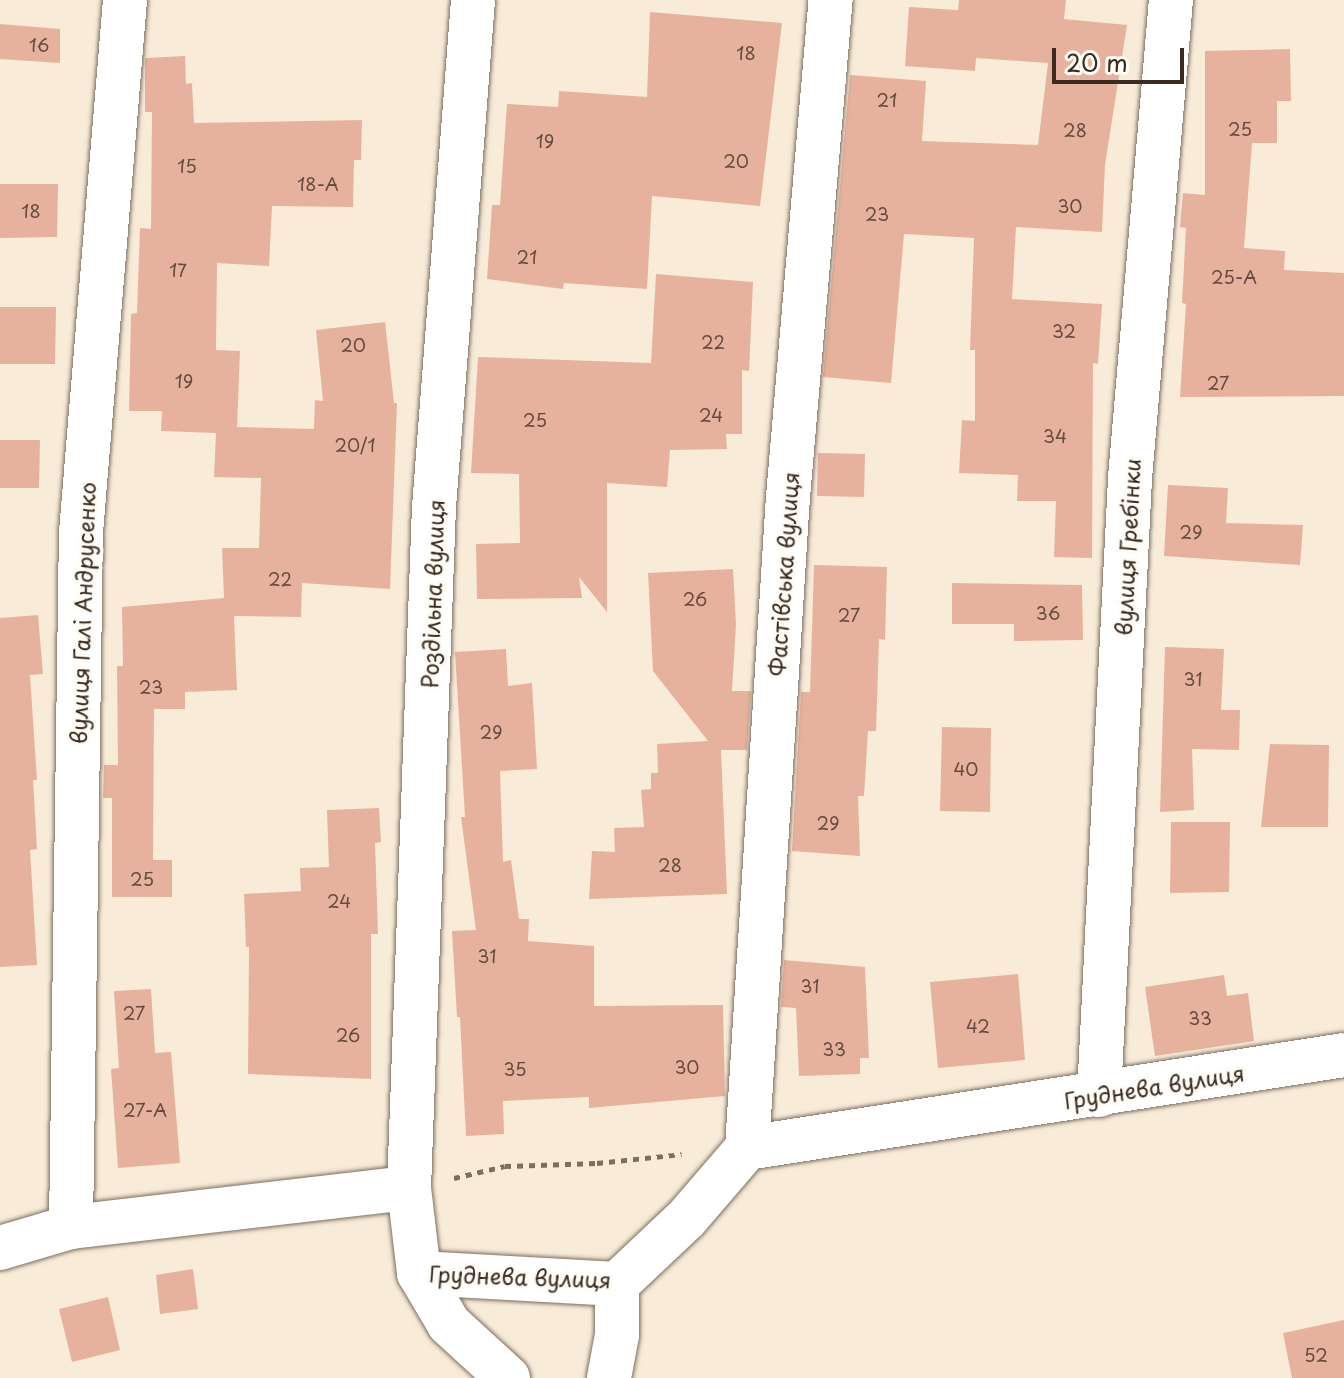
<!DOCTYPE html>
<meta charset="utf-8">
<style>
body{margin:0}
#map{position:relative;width:1344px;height:1378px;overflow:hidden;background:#f8ecd9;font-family:"Playpen Sans",sans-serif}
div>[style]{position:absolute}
.building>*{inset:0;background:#e7b29d}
.path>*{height:5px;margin-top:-2.5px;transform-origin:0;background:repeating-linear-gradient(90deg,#7d6e5f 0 6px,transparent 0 12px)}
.roads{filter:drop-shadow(0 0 2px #7d6e5f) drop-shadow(0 0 2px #7d6e5f)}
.minor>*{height:44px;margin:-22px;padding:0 22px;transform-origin:22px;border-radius:22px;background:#fff}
span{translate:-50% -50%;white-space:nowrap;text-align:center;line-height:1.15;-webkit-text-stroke:7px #fdfcf7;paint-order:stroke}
.number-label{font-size:18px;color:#664c3e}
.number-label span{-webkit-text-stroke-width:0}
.street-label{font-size:22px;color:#3b2a1e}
.scale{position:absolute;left:1052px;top:48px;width:132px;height:36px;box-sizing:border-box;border:4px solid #3b2a1e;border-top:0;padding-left:10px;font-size:24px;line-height:28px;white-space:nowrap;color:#3b2a1e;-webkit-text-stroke:6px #fdfcf7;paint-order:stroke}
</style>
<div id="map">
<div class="building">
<div style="clip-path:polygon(959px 0,1066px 0,1064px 19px,1127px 25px,1105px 165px,1102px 232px,1016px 227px,1012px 299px,1102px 304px,1098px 364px,1093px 363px,1092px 558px,1054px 557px,1056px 501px,1017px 501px,1018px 475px,959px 473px,962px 420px,975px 421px,975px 350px,970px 350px,974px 238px,904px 234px,891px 383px,823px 377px,850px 75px,926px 81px,922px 141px,1038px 145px,1048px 63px,976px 58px,975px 71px,905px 66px,909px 7px,958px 10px)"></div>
<div style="clip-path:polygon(650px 12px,782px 23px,760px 206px,652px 196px,647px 289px,564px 283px,563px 289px,487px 279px,492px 205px,500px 205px,507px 104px,558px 107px,559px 91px,647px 97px)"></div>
<div style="clip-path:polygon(0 24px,60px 29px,60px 63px,0 59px)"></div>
<div style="clip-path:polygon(1290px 49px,1291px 101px,1277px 101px,1277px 143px,1252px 143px,1244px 248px,1285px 251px,1284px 270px,1344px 273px,1344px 396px,1180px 397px,1186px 304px,1182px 303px,1186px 228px,1180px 227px,1183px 193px,1205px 195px,1205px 51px)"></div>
<div style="clip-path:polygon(185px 56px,186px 84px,192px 83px,194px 123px,362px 120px,361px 160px,354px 160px,353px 207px,272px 206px,269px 266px,217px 263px,216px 350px,240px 351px,237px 427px,314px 429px,315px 400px,323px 401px,316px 330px,385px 322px,394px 403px,397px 403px,390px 589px,302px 583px,301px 617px,234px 616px,237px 690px,185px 692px,185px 709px,154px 709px,153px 860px,172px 860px,172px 897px,112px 897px,112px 798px,103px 798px,104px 765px,118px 765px,117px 666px,123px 666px,122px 607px,224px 598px,222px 548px,259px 548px,261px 478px,214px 477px,216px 433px,161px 431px,162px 411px,129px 411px,131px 314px,137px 313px,140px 228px,151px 229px,152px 112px,145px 112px,145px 58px)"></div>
<div style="clip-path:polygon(0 184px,58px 184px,57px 237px,0 238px)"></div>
<div style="clip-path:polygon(656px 274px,753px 282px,749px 371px,742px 370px,742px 434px,726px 434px,727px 449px,670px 450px,667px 487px,607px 483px,607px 612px,579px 577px,582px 598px,477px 599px,476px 544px,520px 543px,519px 474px,471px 473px,478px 357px,651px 363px)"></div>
<div style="clip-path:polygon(0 307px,56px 307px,55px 364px,0 364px)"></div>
<div style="clip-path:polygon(0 440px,40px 440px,39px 488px,0 488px)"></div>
<div style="clip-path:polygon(818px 453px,865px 454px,864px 497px,817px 496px)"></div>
<div style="clip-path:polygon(1168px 485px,1228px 488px,1226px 523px,1303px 525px,1300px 565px,1164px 556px)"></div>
<div style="clip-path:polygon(814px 565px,887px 567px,885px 640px,879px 639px,876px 731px,868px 731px,864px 796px,858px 796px,860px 856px,792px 851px,801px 692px,810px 692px)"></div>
<div style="clip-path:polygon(733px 569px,736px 624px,732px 691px,751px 691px,747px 750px,721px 750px,727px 894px,589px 899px,592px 851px,615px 852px,614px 828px,644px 827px,641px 790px,651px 789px,651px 773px,658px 773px,657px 744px,708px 741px,653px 671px,648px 573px)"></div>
<div style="clip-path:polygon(952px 583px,1082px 585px,1083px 640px,1014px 641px,1014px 624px,952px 624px)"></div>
<div style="clip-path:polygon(38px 615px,43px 674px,30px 675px,37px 780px,33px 780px,37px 849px,30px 850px,37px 965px,0 967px,0 618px)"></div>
<div style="clip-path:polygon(1165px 647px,1224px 649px,1221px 710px,1240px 710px,1239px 750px,1192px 749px,1194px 810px,1160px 812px)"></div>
<div style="clip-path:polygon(506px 649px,508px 686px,532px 683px,537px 769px,500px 771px,503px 862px,511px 860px,519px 919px,529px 919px,528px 941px,594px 946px,594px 1006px,723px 1005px,725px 1096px,589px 1108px,589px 1097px,503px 1101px,504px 1134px,466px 1136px,460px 1017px,457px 1017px,452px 931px,476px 930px,461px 817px,465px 817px,455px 652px)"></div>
<div style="clip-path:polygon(942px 727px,991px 728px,990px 812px,940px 811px)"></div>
<div style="clip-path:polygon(1270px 744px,1329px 745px,1328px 827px,1261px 827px)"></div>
<div style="clip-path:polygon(379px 808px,381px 842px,375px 843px,378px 934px,371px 934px,371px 1079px,248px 1074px,249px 947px,246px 947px,244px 894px,301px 891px,300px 868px,329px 867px,327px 810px)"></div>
<div style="clip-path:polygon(1171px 822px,1230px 822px,1229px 892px,1170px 893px)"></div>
<div style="clip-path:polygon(784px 960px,865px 967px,869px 1058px,860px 1058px,860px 1074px,799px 1076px,796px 1008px,781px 1007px)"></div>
<div style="clip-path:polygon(1018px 974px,1025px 1060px,938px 1068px,930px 982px)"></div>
<div style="clip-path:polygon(1224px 975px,1227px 996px,1248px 993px,1254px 1041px,1155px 1056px,1145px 987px)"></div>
<div style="clip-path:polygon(151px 989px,155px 1053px,171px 1052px,180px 1163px,118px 1168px,111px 1069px,119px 1068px,114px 991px)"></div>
<div style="clip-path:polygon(193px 1269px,198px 1309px,160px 1314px,156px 1275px)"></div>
<div style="clip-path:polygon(108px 1297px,120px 1350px,72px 1362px,59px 1309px)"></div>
<div style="clip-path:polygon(1344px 1320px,1344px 1378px,1292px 1378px,1283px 1333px)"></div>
</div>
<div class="path">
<div style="left:454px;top:1178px;width:52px;rotate:-13.2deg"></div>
<div style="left:505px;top:1166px;width:92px;rotate:-1.9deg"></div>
<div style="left:597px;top:1163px;width:85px;rotate:-6deg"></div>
</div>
<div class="roads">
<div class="minor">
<div style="left:1099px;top:1095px;width:618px;rotate:-87.12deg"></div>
<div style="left:1130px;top:478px;width:480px;rotate:-85.1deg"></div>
<div style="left:747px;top:1148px;width:652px;rotate:-86.4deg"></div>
<div style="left:788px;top:497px;width:499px;rotate:-85.1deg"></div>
<div style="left:409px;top:1188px;width:681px;rotate:-87.9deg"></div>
<div style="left:434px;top:507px;width:508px;rotate:-85.6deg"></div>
<div style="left:71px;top:1227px;width:695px;rotate:-89.18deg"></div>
<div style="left:81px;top:532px;width:534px;rotate:-85.27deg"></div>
<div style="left:0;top:1248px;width:74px;rotate:-16.5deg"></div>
<div style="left:71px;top:1227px;width:340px;rotate:-6.6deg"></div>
<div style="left:409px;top:1188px;width:86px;rotate:83.3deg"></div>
<div style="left:419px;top:1273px;width:198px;rotate:3.2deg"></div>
<div style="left:617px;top:1284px;width:95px;rotate:-43.3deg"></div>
<div style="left:686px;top:1219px;width:94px;rotate:-49.3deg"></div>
<div style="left:747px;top:1148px;width:604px;rotate:-8.85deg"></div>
<div style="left:419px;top:1273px;width:59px;rotate:59.5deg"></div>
<div style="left:449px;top:1324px;width:80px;rotate:42.5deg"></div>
<div style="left:609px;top:1378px;width:44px;rotate:-79.5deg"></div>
<div style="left:617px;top:1335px;width:51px;rotate:-90deg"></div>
</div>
</div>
<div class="number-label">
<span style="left:39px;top:45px">16</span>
<span style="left:746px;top:53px">18</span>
<span style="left:887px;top:100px">21</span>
<span style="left:1240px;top:129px">25</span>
<span style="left:1075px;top:130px">28</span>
<span style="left:545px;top:141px">19</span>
<span style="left:736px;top:161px">20</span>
<span style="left:187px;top:166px">15</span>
<span style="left:318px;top:184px">18-А</span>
<span style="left:1070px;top:206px">30</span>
<span style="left:31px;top:211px">18</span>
<span style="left:877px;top:214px">23</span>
<span style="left:527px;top:257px">21</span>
<span style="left:178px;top:270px">17</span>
<span style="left:1234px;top:277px">25-А</span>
<span style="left:1064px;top:331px">32</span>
<span style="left:713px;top:342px">22</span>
<span style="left:353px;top:345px">20</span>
<span style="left:184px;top:381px">19</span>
<span style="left:1218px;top:383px">27</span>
<span style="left:711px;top:415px">24</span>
<span style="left:535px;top:420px">25</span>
<span style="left:1055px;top:436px">34</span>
<span style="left:355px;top:445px">20/1</span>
<span style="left:1191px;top:532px">29</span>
<span style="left:280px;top:579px">22</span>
<span style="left:695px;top:599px">26</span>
<span style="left:1048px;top:613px">36</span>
<span style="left:849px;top:615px">27</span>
<span style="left:1193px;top:679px">31</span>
<span style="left:151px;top:687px">23</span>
<span style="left:491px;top:732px">29</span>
<span style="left:966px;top:769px">40</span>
<span style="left:828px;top:823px">29</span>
<span style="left:670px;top:865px">28</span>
<span style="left:142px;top:879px">25</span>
<span style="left:339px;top:901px">24</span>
<span style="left:487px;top:956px">31</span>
<span style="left:810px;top:986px">31</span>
<span style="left:134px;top:1013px">27</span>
<span style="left:1200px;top:1018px">33</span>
<span style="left:978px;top:1026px">42</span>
<span style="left:348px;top:1035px">26</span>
<span style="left:834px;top:1049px">33</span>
<span style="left:687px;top:1067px">30</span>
<span style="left:515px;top:1069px">35</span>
<span style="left:145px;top:1110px">27-А</span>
<span style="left:1316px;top:1355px">52</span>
</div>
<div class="street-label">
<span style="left:1127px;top:547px;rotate:-87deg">вулиця Гребінки</span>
<span style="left:783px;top:574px;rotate:-86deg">Фастівська вулиця</span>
<span style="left:432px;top:594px;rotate:-88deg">Роздільна вулиця</span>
<span style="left:82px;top:613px;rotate:-88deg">вулиця Галі Андрусенко</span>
<span style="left:1154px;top:1086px;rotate:-9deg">Груднева вулиця</span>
<span style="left:520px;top:1276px;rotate:2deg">Груднева вулиця</span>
</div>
<div class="scale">20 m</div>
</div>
